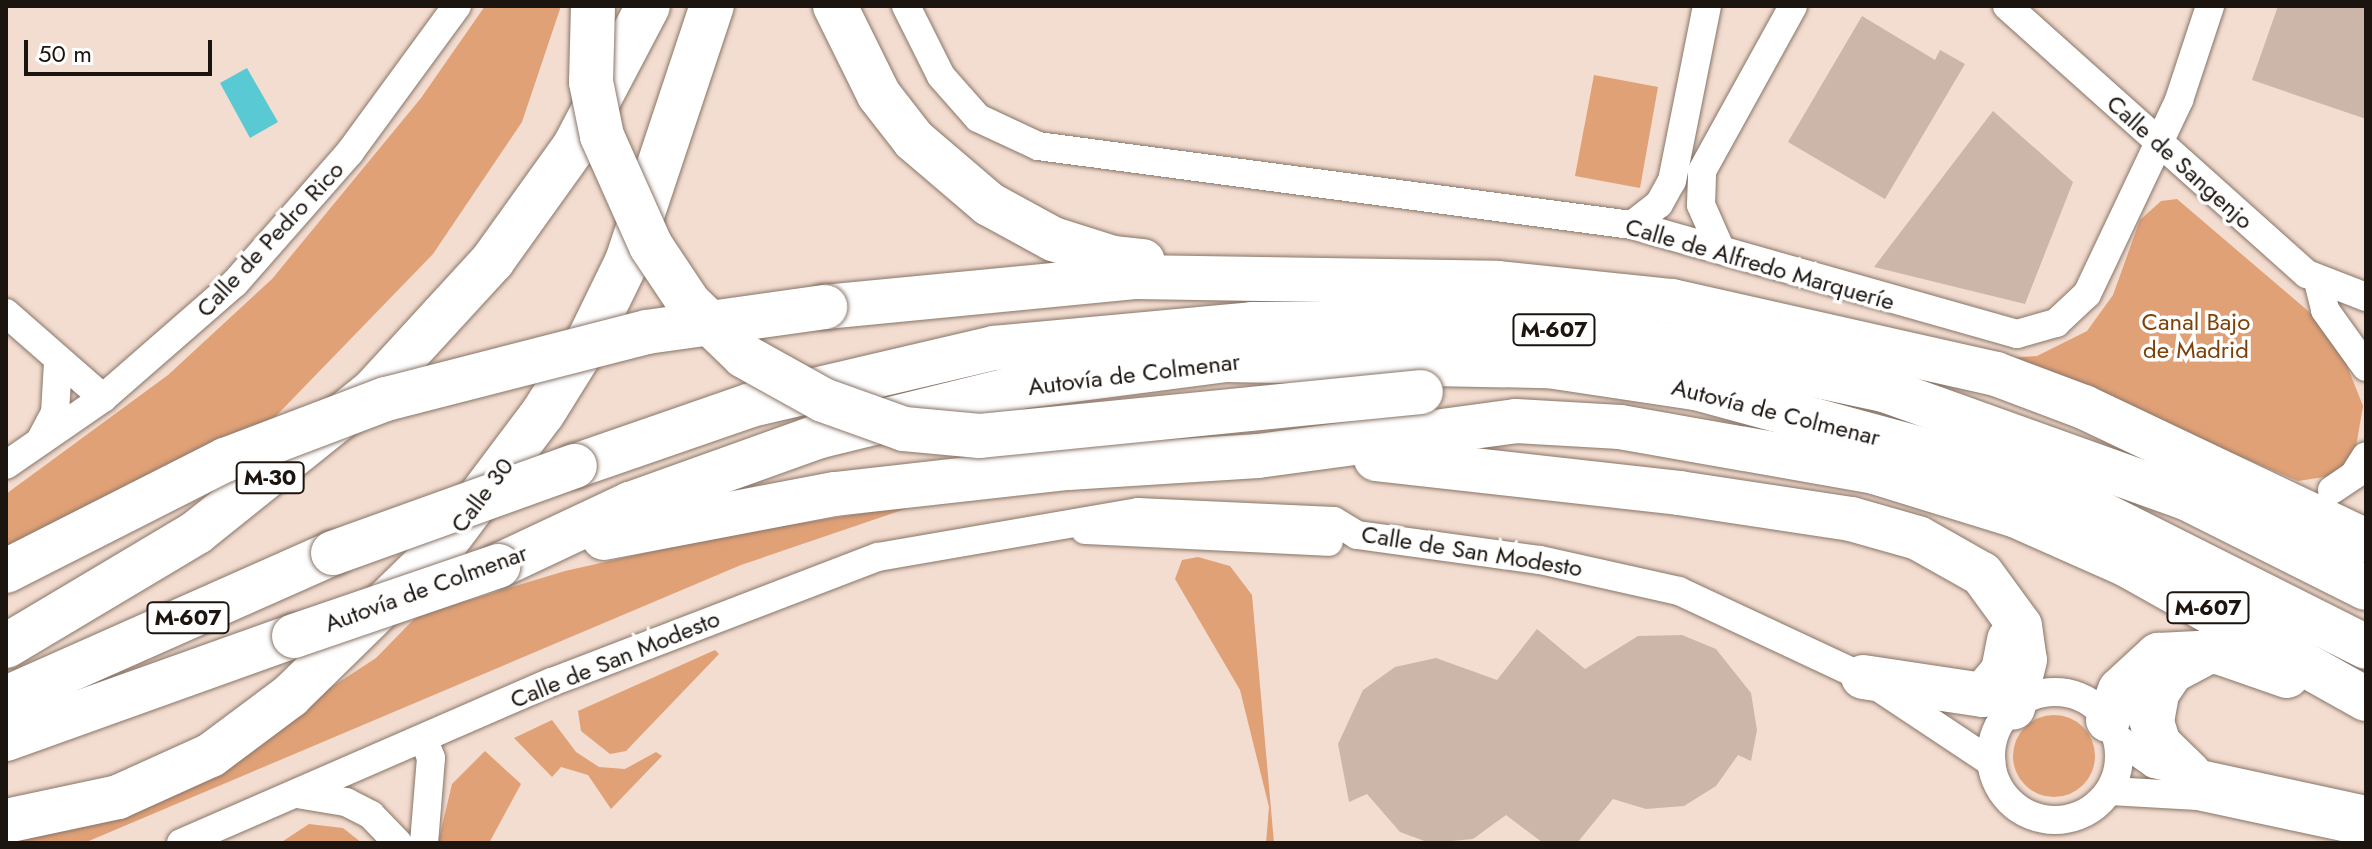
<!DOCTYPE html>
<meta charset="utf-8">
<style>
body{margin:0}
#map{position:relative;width:2372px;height:849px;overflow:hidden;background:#f3ddd0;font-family:Jost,sans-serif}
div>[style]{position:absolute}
.green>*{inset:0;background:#e0a177}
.round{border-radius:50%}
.water>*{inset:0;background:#59c9d3}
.building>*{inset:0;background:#cbb6a9}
.roads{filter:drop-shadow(0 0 2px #887568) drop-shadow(0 0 2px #887568)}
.street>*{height:28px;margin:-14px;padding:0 14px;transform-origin:14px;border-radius:14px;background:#fff}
.street>.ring{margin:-14px;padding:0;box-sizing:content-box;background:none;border:28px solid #fff;border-radius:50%}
.highway>*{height:44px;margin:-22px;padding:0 22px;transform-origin:22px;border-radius:22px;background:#fff}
.bridges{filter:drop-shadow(0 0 2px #887568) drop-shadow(0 0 2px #887568)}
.highway-bridge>*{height:44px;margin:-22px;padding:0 22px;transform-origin:22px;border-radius:22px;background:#fff}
span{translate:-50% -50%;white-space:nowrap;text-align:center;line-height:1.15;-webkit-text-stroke:7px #fff;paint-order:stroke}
.shield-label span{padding:2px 6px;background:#fff;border:2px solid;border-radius:6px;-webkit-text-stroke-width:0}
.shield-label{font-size:22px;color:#1b140f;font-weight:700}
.street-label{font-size:24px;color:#1b140f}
.park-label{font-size:24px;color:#7f410a}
.frame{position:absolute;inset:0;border:8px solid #1b140f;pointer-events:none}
.scale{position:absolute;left:24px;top:40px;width:188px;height:36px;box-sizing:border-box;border:4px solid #1b140f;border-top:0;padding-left:10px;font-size:24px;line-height:28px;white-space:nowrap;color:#1b140f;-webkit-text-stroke:6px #fff;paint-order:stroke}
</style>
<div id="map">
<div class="green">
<div style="clip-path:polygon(485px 6px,561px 6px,522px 122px,433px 254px,275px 417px,6px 554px,6px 494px,168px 375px,272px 279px,421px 98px)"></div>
<div style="clip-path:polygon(1594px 75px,1658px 87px,1640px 188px,1575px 176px)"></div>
<div style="clip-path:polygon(2177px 199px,2314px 316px,2340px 348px,2363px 406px,2356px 447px,2337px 475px,2298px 481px,2005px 358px,2037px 356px,2087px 331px,2113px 295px,2140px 220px,2161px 201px)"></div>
<div style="clip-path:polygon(920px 504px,741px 565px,84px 843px,6px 843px,6px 834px,235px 750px,376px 658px,417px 616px,565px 571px,721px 536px)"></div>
<div style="clip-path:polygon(1198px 557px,1230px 566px,1252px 595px,1274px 843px,1266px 843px,1269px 807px,1240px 690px,1175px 579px,1182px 560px)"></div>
<div style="clip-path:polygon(715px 650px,719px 654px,626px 751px,610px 754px,581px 731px,578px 711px)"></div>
<div class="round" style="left:2013px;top:715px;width:82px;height:82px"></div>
<div style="clip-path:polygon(552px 720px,576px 752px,599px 767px,625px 769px,656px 752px,662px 756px,611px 809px,588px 775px,561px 767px,552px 777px,514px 738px)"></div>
<div style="clip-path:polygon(485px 751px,521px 784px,489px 843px,438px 843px,452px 784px)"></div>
<div style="clip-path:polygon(309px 824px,343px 828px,362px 843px,280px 843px)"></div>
</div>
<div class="water">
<div style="clip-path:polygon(247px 68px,278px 122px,250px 138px,220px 83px)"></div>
</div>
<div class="building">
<div style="clip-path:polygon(2278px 6px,2366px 6px,2366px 119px,2252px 80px)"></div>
<div style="clip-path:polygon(1862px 16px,1935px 60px,1940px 50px,1965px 64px,1885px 199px,1788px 142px)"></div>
<div style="clip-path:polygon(1993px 111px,2073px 182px,2025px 304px,1874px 267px)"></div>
<div style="clip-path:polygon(1537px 629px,1585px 669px,1638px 636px,1682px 635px,1716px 649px,1751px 693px,1757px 730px,1751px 761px,1738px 755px,1716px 786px,1684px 806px,1646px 809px,1613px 799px,1577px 843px,1543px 843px,1506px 815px,1473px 839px,1430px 843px,1400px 832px,1367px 794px,1349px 802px,1338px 744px,1363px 690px,1395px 667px,1436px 658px,1497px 680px)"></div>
</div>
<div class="roads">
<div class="street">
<div style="left:906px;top:6px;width:78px;rotate:63.4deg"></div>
<div style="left:941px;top:76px;width:56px;rotate:48.6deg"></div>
<div style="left:978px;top:118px;width:66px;rotate:25deg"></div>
<div style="left:1038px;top:146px;width:599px;rotate:7.58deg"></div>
<div style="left:1632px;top:225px;width:400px;rotate:15.8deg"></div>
<div style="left:2017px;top:334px;width:41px;rotate:-15.8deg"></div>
<div style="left:2056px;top:323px;width:42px;rotate:-43.1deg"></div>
<div style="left:2087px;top:294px;width:215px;rotate:-64.6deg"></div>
<div style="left:2179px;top:100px;width:99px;rotate:-71.7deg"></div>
<div style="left:2007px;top:6px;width:402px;rotate:41.8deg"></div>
<div style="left:2307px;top:274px;width:63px;rotate:21.3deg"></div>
<div style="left:1632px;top:225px;width:34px;rotate:-38deg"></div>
<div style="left:1659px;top:204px;width:26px;rotate:-61deg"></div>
<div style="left:1672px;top:181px;width:178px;rotate:-78.7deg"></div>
<div style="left:1720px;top:248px;width:47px;rotate:-113.8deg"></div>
<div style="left:1701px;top:205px;width:34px;rotate:-88deg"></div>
<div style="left:1702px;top:171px;width:188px;rotate:-61.1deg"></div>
<div style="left:2318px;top:281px;width:30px;rotate:76deg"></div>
<div style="left:2325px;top:310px;width:70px;rotate:54.3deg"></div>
<div style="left:6px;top:313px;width:129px;rotate:41.2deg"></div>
<div style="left:41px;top:439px;width:30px;rotate:-62deg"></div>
<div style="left:55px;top:413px;width:50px;rotate:-86.6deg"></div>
<div style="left:6px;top:465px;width:118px;rotate:-34.6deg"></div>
<div style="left:103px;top:398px;width:175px;rotate:-41.1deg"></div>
<div style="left:235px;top:283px;width:174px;rotate:-48.7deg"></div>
<div style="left:350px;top:152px;width:181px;rotate:-53.8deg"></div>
<div style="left:2332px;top:490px;width:27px;rotate:-34deg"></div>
<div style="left:2354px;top:475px;width:22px;rotate:-58deg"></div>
<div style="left:1085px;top:530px;width:244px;rotate:2.8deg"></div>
<div class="ring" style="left:1991px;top:692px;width:100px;height:100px"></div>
<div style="left:2117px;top:738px;width:45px;rotate:35.1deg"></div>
<div style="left:2154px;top:764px;width:217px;rotate:12.2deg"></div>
<div style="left:2110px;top:791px;width:88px;rotate:3.3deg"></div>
<div style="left:2198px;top:796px;width:172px;rotate:12.1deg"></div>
<div style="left:297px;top:794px;width:50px;rotate:9.3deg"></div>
<div style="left:346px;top:802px;width:28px;rotate:27deg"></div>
<div style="left:371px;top:815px;width:39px;rotate:46deg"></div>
<div style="left:181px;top:843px;width:404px;rotate:-23.5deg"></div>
<div style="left:552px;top:682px;width:349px;rotate:-21deg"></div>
<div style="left:878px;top:557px;width:264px;rotate:-9.8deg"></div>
<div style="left:1138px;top:512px;width:196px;rotate:2.6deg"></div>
<div style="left:1334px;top:521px;width:27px;rotate:31deg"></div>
<div style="left:1357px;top:535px;width:185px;rotate:7.8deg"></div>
<div style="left:1540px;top:560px;width:142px;rotate:12.6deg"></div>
<div style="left:1679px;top:591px;width:203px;rotate:25.1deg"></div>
<div style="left:1863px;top:677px;width:154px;rotate:33.6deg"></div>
<div style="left:424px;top:843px;width:85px;rotate:-85.3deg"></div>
<div style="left:431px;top:758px;width:19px;rotate:-111deg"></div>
</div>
<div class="highway">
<div style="left:835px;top:6px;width:99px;rotate:63.7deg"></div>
<div style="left:879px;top:95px;width:57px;rotate:52.1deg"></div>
<div style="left:914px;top:140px;width:99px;rotate:40.5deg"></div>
<div style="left:989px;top:204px;width:73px;rotate:28.7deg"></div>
<div style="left:1053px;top:239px;width:63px;rotate:17.6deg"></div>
<div style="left:1113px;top:258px;width:30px;rotate:6deg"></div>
<div style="left:825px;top:307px;width:311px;rotate:-5.5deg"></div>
<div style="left:1135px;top:277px;width:362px;rotate:0.9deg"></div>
<div style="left:1497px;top:283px;width:176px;rotate:5.9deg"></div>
<div style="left:1672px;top:301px;width:332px;rotate:12.7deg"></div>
<div style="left:1996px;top:374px;width:94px;rotate:20.6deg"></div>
<div style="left:2084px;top:407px;width:312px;rotate:25.4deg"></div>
<div style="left:1376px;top:459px;width:305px;rotate:6.4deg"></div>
<div style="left:1679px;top:493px;width:174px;rotate:8.6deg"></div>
<div style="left:1851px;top:519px;width:70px;rotate:15.8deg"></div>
<div style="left:1918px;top:538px;width:73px;rotate:29.4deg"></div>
<div style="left:1982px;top:574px;width:64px;rotate:53.8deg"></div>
<div style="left:2020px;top:626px;width:34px;rotate:82deg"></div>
<div style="left:2025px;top:660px;width:49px;rotate:104deg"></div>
<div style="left:575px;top:466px;width:186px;rotate:-19.1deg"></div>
<div style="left:751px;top:405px;width:250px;rotate:-13.2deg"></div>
<div style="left:994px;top:348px;width:259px;rotate:-5.3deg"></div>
<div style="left:1252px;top:324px;width:250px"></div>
<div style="left:1502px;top:324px;width:177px;rotate:7.1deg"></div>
<div style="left:1678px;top:346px;width:211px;rotate:12.1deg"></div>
<div style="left:1884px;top:390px;width:321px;rotate:19.7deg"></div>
<div style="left:2186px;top:498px;width:201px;rotate:26.6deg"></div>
<div style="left:604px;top:538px;width:235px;rotate:-10.8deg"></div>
<div style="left:835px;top:494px;width:234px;rotate:-6.4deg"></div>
<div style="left:1068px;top:468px;width:190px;rotate:-3.6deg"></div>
<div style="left:1258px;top:456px;width:260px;rotate:-7.7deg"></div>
<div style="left:1516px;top:421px;width:104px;rotate:3.3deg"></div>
<div style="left:1620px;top:427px;width:258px;rotate:10deg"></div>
<div style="left:1874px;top:472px;width:146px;rotate:17.1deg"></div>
<div style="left:2014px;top:515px;width:124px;rotate:23.9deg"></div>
<div style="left:2127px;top:565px;width:274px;rotate:29.3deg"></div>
<div style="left:498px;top:566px;width:146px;rotate:-25.2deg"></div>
<div style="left:630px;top:504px;width:199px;rotate:-19.7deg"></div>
<div style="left:817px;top:437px;width:209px;rotate:-13.8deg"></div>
<div style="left:1020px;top:387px;width:208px;rotate:-7.5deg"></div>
<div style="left:1226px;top:360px;width:322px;rotate:1.1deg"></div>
<div style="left:1548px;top:366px;width:150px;rotate:8.5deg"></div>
<div style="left:1696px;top:388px;width:266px;rotate:15.2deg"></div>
<div style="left:1953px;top:458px;width:135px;rotate:19.5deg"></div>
<div style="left:2080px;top:503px;width:320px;rotate:26.7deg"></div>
<div style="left:6px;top:646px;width:222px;rotate:-30.8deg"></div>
<div style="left:197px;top:532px;width:227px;rotate:-38.7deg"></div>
<div style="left:374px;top:390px;width:176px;rotate:-47.5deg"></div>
<div style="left:493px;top:260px;width:139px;rotate:-54.4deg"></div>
<div style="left:574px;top:147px;width:159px;rotate:-62.3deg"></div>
<div style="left:1863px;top:677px;width:121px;rotate:8.5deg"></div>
<div style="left:1983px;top:695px;width:31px;rotate:-50deg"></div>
<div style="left:2003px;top:671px;width:32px;rotate:-79deg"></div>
<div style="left:6px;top:698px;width:358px;rotate:-23.9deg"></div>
<div style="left:2108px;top:720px;width:32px;rotate:-68deg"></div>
<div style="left:2120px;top:690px;width:52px;rotate:-42.6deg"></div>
<div style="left:2158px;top:655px;width:60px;rotate:-2.9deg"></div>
<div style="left:2218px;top:652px;width:73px;rotate:19.2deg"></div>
<div style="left:6px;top:739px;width:306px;rotate:-19.7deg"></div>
<div style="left:2189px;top:773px;width:42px;rotate:-136deg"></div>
<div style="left:2159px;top:744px;width:23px;rotate:-108deg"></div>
<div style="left:2152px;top:722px;width:29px;rotate:-80deg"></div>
<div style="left:2157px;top:693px;width:27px;rotate:-56deg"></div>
<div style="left:2172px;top:671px;width:32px;rotate:-28deg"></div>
<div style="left:6px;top:821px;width:115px;rotate:-12.1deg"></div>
<div style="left:118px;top:797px;width:102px;rotate:-24.3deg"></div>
<div style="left:211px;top:755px;width:99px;rotate:-36.8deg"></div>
<div style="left:290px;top:696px;width:214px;rotate:-44.4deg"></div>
<div style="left:443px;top:546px;width:166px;rotate:-53.1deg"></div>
<div style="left:543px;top:413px;width:87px;rotate:-58.1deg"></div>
<div style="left:589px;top:339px;width:87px;rotate:-64deg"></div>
<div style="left:627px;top:261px;width:269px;rotate:-71.6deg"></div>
</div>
</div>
<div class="bridges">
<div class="highway-bridge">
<div style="left:593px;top:6px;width:76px;rotate:91.5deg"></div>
<div style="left:591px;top:82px;width:55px;rotate:78.5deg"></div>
<div style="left:602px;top:136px;width:120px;rotate:66deg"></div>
<div style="left:651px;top:246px;width:69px;rotate:56.3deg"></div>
<div style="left:689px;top:303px;width:76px;rotate:43.9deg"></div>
<div style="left:744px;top:356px;width:90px;rotate:29.1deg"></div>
<div style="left:823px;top:400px;width:86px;rotate:19.7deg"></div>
<div style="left:904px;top:429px;width:76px;rotate:5.3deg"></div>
<div style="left:980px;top:436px;width:443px;rotate:-5.7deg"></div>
<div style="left:333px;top:553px;width:257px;rotate:-19.8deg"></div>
<div style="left:6px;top:571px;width:246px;rotate:-26.9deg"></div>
<div style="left:225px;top:460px;width:172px;rotate:-20.8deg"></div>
<div style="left:386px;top:399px;width:269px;rotate:-14.4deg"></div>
<div style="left:647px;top:332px;width:180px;rotate:-8deg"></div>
<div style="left:294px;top:636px;width:216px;rotate:-18.9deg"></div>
</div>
</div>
<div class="shield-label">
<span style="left:1554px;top:330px">M-607</span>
<span style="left:270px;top:478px">M-30</span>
<span style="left:2208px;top:608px">M-607</span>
<span style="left:188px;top:618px">M-607</span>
</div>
<div class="street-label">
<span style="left:2180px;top:162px;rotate:42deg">Calle de Sangenjo</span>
<span style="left:270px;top:239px;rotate:-47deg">Calle de Pedro Rico</span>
<span style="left:1760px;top:264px;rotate:16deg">Calle de Alfredo Marqueríe</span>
<span style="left:1134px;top:374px;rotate:-7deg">Autovía de Colmenar</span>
<span style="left:1776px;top:412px;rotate:14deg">Autovía de Colmenar</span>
<span style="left:482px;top:495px;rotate:-53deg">Calle 30</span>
<span style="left:1472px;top:551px;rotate:9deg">Calle de San Modesto</span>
<span style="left:426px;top:588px;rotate:-20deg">Autovía de Colmenar</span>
<span style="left:615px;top:659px;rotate:-22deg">Calle de San Modesto</span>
</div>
<div class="park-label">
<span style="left:2196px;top:336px">Canal Bajo<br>de Madrid</span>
</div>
<div class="frame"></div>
<div class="scale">50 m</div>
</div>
